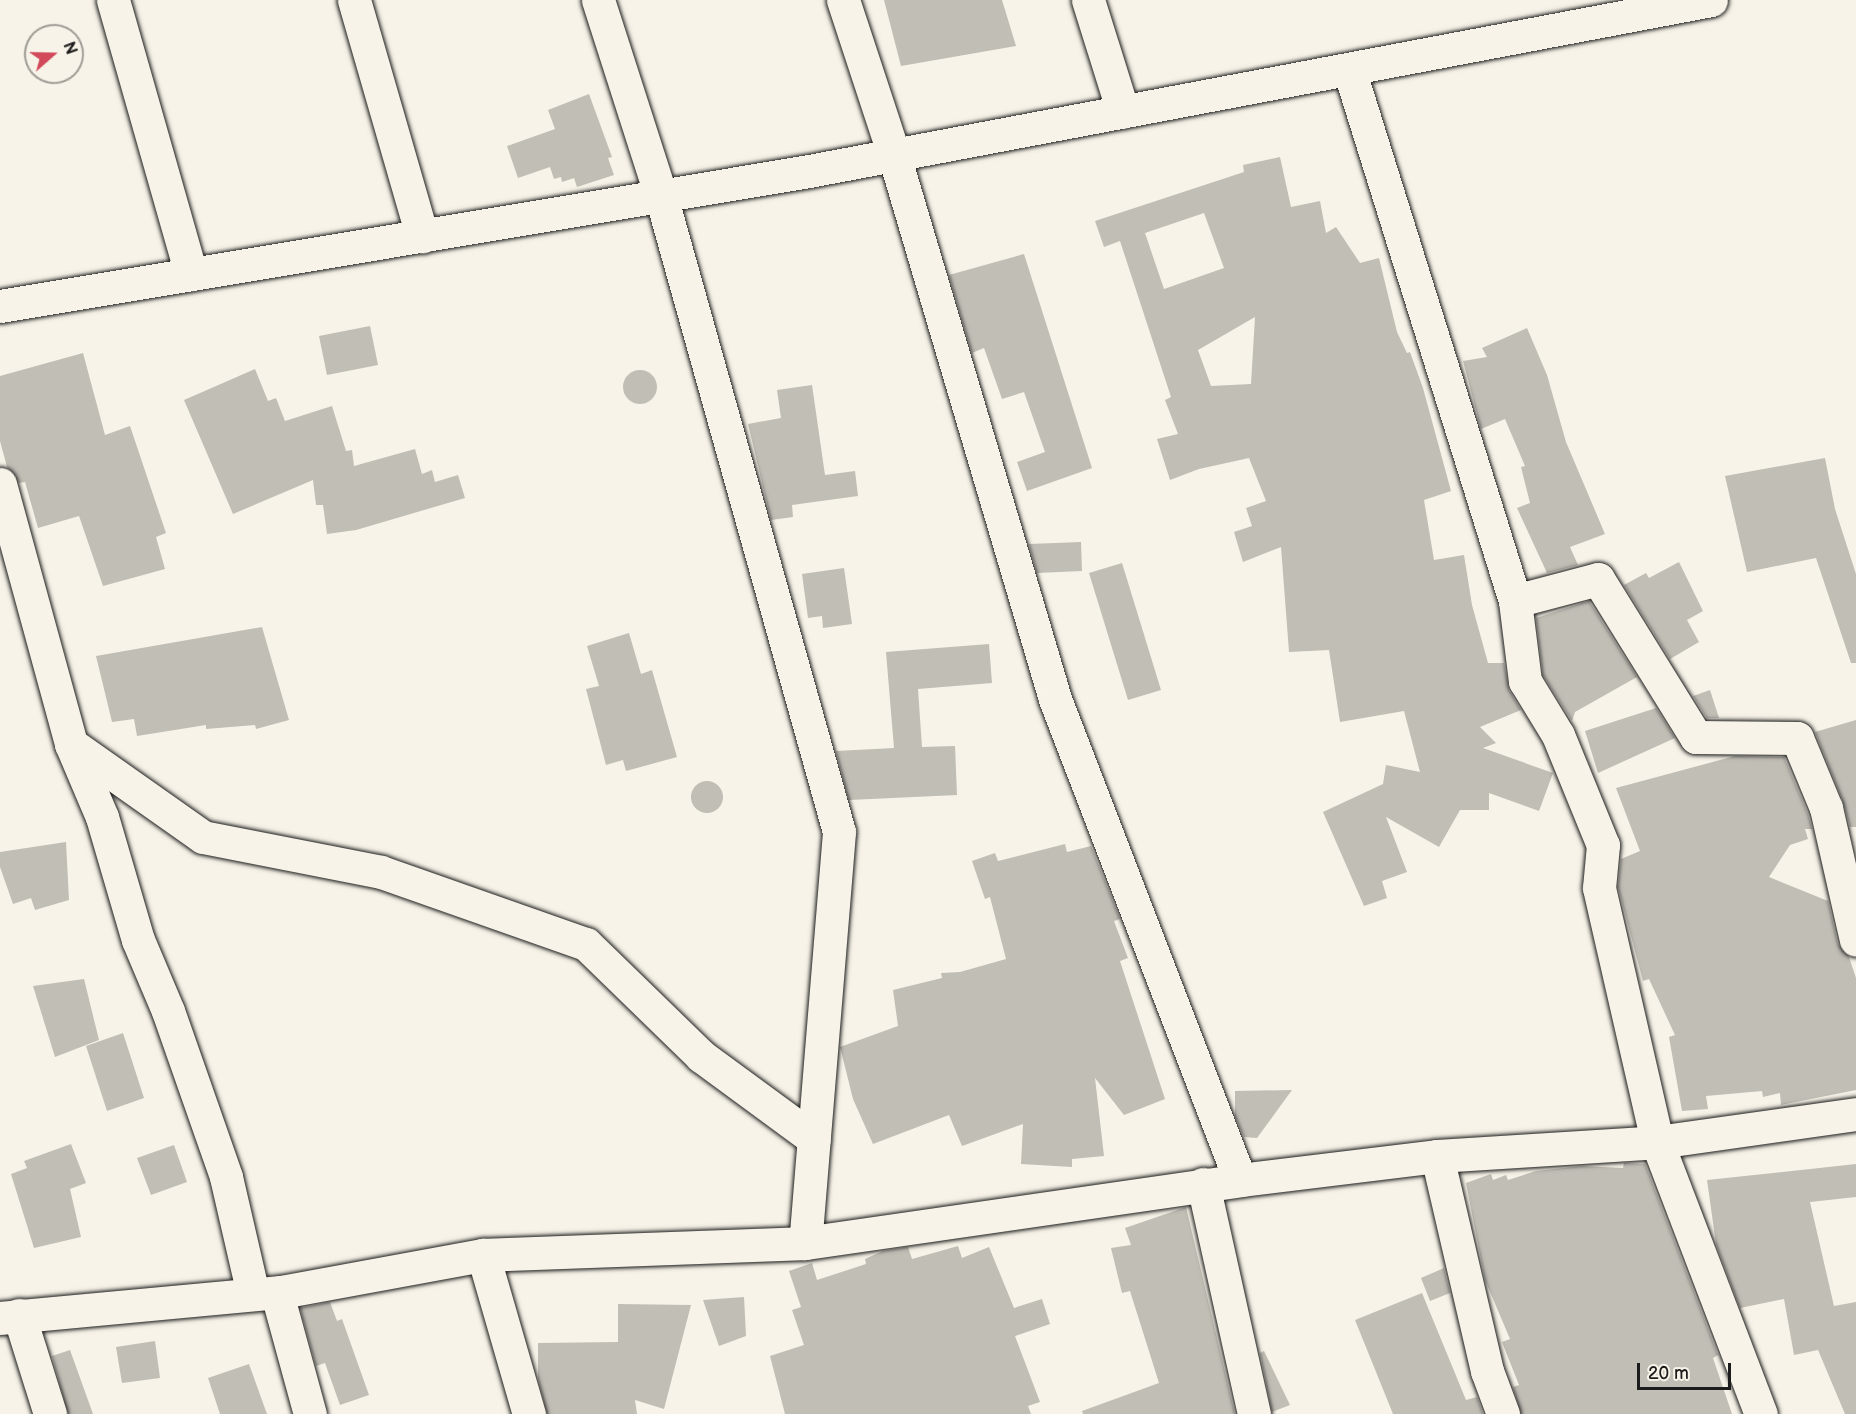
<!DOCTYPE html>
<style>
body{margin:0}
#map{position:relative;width:1856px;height:1414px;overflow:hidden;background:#f7f3e8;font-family:"Balsamiq Sans",sans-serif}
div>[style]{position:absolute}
.building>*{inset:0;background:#c0beb5}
.round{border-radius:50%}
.roads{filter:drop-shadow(0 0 2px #1c1c1c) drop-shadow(0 0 2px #1c1c1c)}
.minor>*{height:33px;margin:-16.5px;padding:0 16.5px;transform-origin:16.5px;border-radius:16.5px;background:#f7f3e8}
span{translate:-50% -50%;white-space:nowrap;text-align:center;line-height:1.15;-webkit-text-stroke:4.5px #f7f3e8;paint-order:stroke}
.north{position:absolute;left:24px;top:24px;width:60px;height:60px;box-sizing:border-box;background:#f7f3e8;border:2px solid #9f9d96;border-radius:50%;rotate:70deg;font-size:16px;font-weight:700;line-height:24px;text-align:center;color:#1c1c1c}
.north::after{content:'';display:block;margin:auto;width:21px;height:27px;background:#d1495b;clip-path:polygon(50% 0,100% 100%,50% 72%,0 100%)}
.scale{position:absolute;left:1637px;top:1363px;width:94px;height:27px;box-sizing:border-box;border:3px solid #1c1c1c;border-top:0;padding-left:8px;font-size:18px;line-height:21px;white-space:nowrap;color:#1c1c1c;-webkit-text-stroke:4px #f7f3e8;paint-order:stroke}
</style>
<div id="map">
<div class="building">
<div style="clip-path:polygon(884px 0,1002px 0,1016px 46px,901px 66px)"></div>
<div style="clip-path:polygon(589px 94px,612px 157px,608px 158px,614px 175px,577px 187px,574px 178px,562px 182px,561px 177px,554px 179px,550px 167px,518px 178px,507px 146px,555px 129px,548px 110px)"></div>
<div style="clip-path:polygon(evenodd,1280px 157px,1291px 207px,1320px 201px,1326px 233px,1336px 227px,1360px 263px,1379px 258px,1397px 332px,1407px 353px,1410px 352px,1423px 388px,1451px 491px,1424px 500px,1434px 560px,1464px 555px,1472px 605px,1488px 663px,1504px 663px,1509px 690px,1521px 710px,1480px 727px,1496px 743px,1483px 748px,1553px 773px,1539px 811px,1489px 793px,1489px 810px,1460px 810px,1439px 847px,1386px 817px,1407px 872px,1382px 881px,1387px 898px,1364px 906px,1323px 812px,1383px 784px,1386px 765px,1420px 772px,1404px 711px,1340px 722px,1329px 650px,1289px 652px,1281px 547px,1243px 562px,1234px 532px,1252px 526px,1246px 508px,1266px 501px,1249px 458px,1199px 469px,1170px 480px,1157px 439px,1178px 434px,1165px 400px,1171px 397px,1120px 241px,1104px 247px,1095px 221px,1244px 172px,1243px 165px,1280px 157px,1204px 213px,1224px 268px,1164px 289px,1145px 233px,1204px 213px,1280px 157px,1255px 317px,1251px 384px,1211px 386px,1198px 350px,1255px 317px)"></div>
<div style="clip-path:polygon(1024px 254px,1092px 468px,1027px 491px,1017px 462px,1045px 452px,1024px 392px,1002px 399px,984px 348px,972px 353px,949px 275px)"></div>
<div style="clip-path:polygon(370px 326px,378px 365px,327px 375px,319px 336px)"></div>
<div style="clip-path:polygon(1527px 328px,1547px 375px,1566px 442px,1605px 534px,1570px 547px,1578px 565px,1547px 573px,1517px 508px,1530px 503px,1521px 467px,1525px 466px,1505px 419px,1481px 429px,1463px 361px,1487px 357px,1482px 348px)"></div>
<div style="clip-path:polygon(83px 353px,105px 435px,130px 426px,166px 533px,156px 537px,165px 569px,103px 586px,79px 516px,38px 528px,25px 482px,19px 483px,7px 467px,0 441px,0 376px)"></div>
<div style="clip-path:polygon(255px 369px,268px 401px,276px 398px,285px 421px,332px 406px,346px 451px,352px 450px,354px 466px,415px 449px,422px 474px,432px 470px,435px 482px,458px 475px,465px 498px,356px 530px,327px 534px,323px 505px,316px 505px,313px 480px,233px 514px,184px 400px)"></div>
<div class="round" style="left:623px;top:370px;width:34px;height:34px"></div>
<div style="clip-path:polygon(812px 385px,825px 475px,855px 471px,858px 496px,792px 505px,793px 517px,771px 520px,748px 424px,781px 418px,777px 390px)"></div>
<div style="clip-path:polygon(1825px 458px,1835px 509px,1856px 574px,1856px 663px,1851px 663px,1816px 558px,1747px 572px,1725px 476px)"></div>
<div style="clip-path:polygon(1081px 542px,1082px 571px,1037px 573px,1029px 544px)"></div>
<div style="clip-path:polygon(1679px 562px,1703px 611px,1687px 620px,1699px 642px,1670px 659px,1624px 585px,1646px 573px,1649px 578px)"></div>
<div style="clip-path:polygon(1122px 563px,1161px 690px,1128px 700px,1089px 573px)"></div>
<div style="clip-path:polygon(844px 568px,852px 624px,823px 628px,822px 616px,808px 618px,802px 574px)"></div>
<div style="clip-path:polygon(1589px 601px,1637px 677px,1575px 712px,1572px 721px,1543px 675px,1536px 618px)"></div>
<div style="clip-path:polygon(262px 627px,289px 720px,256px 729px,255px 725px,206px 729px,206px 725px,137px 736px,134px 719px,112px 722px,96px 656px)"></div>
<div style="clip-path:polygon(629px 633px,641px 674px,652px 670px,677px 757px,626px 771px,623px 760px,606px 765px,586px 689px,599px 686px,587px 646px)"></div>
<div style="clip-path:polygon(989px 644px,992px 683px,918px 689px,922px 747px,955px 746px,957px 795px,849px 800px,836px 751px,894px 748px,886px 652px)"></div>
<div style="clip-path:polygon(1710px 690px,1719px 718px,1707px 718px,1693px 696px)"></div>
<div style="clip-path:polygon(1656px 708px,1675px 738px,1598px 773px,1585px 731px)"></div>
<div style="clip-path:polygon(1856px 720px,1856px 827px,1850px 827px,1843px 801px,1815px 732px)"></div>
<div style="clip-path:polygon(1735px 756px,1784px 757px,1808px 814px,1812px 829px,1805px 829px,1808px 839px,1790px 845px,1769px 877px,1828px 901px,1838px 944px,1849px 957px,1856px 978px,1856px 1090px,1781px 1105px,1780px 1093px,1763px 1097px,1762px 1091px,1706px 1096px,1708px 1109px,1682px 1111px,1669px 1037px,1675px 1035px,1649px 979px,1643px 981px,1618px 887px,1621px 859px,1640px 851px,1616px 788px)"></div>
<div class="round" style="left:691px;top:781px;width:32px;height:32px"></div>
<div style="clip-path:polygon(66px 842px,69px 900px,35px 910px,31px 898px,13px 904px,0 867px,0 852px)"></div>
<div style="clip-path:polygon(1065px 844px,1067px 852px,1091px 846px,1120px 919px,1114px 921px,1128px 958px,1120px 961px,1165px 1099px,1124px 1115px,1095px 1078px,1104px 1156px,1072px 1159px,1072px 1167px,1021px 1164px,1023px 1124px,962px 1146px,949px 1115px,873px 1144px,853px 1099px,840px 1047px,898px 1026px,893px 990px,942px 978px,941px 973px,960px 972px,1006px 959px,990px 897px,985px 899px,972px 861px,995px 853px,998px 861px)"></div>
<div style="clip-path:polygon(84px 979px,99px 1040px,55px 1057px,33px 986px)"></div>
<div style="clip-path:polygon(123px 1033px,144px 1098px,107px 1111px,86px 1046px)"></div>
<div style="clip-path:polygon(1292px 1090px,1257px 1138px,1244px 1137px,1235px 1116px,1235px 1091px)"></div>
<div style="clip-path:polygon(71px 1144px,86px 1183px,70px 1189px,81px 1237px,34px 1248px,11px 1174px,27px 1168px,24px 1161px)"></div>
<div style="clip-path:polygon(174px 1145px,187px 1182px,151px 1195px,137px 1158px)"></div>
<div style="clip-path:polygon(1624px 1163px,1645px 1164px,1718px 1355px,1713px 1358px,1732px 1414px,1521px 1414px,1513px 1387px,1519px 1385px,1502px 1342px,1510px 1339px,1485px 1280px,1466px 1183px,1491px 1174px,1493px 1180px,1506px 1175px,1508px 1180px,1536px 1171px,1582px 1166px,1623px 1168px)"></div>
<div style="clip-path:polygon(1856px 1164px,1856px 1197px,1810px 1202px,1834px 1306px,1856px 1302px,1856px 1414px,1845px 1414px,1818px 1350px,1794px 1355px,1784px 1299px,1740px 1308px,1716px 1244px,1707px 1180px)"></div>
<div style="clip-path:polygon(1186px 1207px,1235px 1414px,1083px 1414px,1082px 1411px,1159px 1383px,1130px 1291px,1122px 1293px,1111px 1248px,1131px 1245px,1125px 1228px)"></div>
<div style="clip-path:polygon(958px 1246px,962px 1258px,989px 1247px,1014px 1308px,1042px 1299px,1050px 1324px,1015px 1336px,1040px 1402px,1028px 1406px,1031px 1414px,785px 1414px,770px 1356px,804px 1345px,792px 1310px,801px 1307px,789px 1271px,812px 1263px,817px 1280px,866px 1264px,865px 1259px,883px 1251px,908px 1247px,912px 1259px)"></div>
<div style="clip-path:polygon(1444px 1268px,1450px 1293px,1430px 1301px,1421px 1278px)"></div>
<div style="clip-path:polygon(1422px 1293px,1466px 1400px,1477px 1397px,1483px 1414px,1393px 1414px,1355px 1320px)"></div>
<div style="clip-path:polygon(744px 1297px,746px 1336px,719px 1346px,703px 1300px)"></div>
<div style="clip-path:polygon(330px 1302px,337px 1321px,342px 1319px,369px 1395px,340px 1405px,325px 1363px,316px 1366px,300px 1308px)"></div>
<div style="clip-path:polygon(618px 1304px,691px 1305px,664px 1409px,635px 1400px,637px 1414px,547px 1414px,538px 1378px,538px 1343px,618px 1342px)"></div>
<div style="clip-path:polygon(155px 1341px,160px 1378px,122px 1383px,116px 1347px)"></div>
<div style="clip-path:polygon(70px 1350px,93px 1414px,68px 1414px,52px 1356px)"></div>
<div style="clip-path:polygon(1264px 1351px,1290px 1405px,1272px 1412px,1260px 1353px)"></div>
<div style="clip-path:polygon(249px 1364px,267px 1414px,220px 1414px,208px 1378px)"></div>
</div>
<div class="roads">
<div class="minor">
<div style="left:113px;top:0;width:285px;rotate:74.1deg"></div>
<div style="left:354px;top:0;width:246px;rotate:73.9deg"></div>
<div style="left:598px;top:0;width:206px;rotate:72.2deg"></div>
<div style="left:661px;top:196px;width:660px;rotate:74.36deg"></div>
<div style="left:839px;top:832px;width:412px;rotate:94.7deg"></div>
<div style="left:843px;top:0;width:163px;rotate:71.8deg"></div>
<div style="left:894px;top:155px;width:567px;rotate:73.51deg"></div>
<div style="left:1055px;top:699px;width:515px;rotate:68.96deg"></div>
<div style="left:1088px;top:0;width:117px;rotate:72.6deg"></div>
<div style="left:1349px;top:69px;width:557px;rotate:72.67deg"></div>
<div style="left:1515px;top:601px;width:81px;rotate:82.9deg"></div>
<div style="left:1525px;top:681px;width:63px;rotate:58.6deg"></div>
<div style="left:1558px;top:735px;width:119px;rotate:67.8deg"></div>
<div style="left:1603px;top:845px;width:43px;rotate:95.3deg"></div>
<div style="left:1599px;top:888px;width:261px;rotate:77.1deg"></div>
<div style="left:1657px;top:1142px;width:291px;rotate:69.1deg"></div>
<div style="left:0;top:306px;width:820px;rotate:-9.47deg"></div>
<div style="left:809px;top:171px;width:918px;rotate:-10.73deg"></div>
<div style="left:0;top:484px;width:270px;rotate:74.7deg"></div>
<div style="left:71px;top:744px;width:79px;rotate:67deg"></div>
<div style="left:102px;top:817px;width:128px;rotate:73.7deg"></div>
<div style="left:138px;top:940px;width:77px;rotate:67.1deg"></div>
<div style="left:168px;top:1011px;width:176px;rotate:70.7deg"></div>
<div style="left:226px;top:1177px;width:120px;rotate:77deg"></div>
<div style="left:1515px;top:601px;width:86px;rotate:-14.8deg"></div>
<div style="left:1598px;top:579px;width:186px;rotate:58.2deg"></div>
<div style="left:1696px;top:737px;width:101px;rotate:0.6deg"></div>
<div style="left:1797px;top:738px;width:76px;rotate:67.5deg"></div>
<div style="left:1826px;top:808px;width:135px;rotate:77.2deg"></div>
<div style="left:71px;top:744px;width:161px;rotate:35.2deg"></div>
<div style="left:203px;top:837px;width:181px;rotate:11.1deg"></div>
<div style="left:381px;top:872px;width:217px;rotate:19.4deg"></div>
<div style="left:586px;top:944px;width:161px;rotate:44.2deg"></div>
<div style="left:701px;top:1056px;width:140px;rotate:36.3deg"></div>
<div style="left:1437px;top:1156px;width:221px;rotate:76.9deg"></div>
<div style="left:1487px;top:1371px;width:46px;rotate:69.6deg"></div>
<div style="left:1203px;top:1184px;width:236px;rotate:77.5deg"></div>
<div style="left:483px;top:1255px;width:166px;rotate:73.9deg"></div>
<div style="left:281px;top:1292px;width:9px;rotate:103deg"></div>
<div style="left:279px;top:1301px;width:117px;rotate:74.7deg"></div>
<div style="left:19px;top:1315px;width:104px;rotate:72.6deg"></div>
<div style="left:0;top:1318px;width:282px;rotate:-5.3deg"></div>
<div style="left:281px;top:1292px;width:205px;rotate:-10.4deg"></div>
<div style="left:483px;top:1255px;width:322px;rotate:-2.1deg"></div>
<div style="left:805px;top:1243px;width:440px;rotate:-8.2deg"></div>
<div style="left:1240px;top:1180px;width:198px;rotate:-6.9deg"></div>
<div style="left:1437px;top:1156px;width:220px;rotate:-3.6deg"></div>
<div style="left:1657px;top:1142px;width:201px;rotate:-8deg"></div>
</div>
</div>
<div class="north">N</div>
<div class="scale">20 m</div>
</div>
